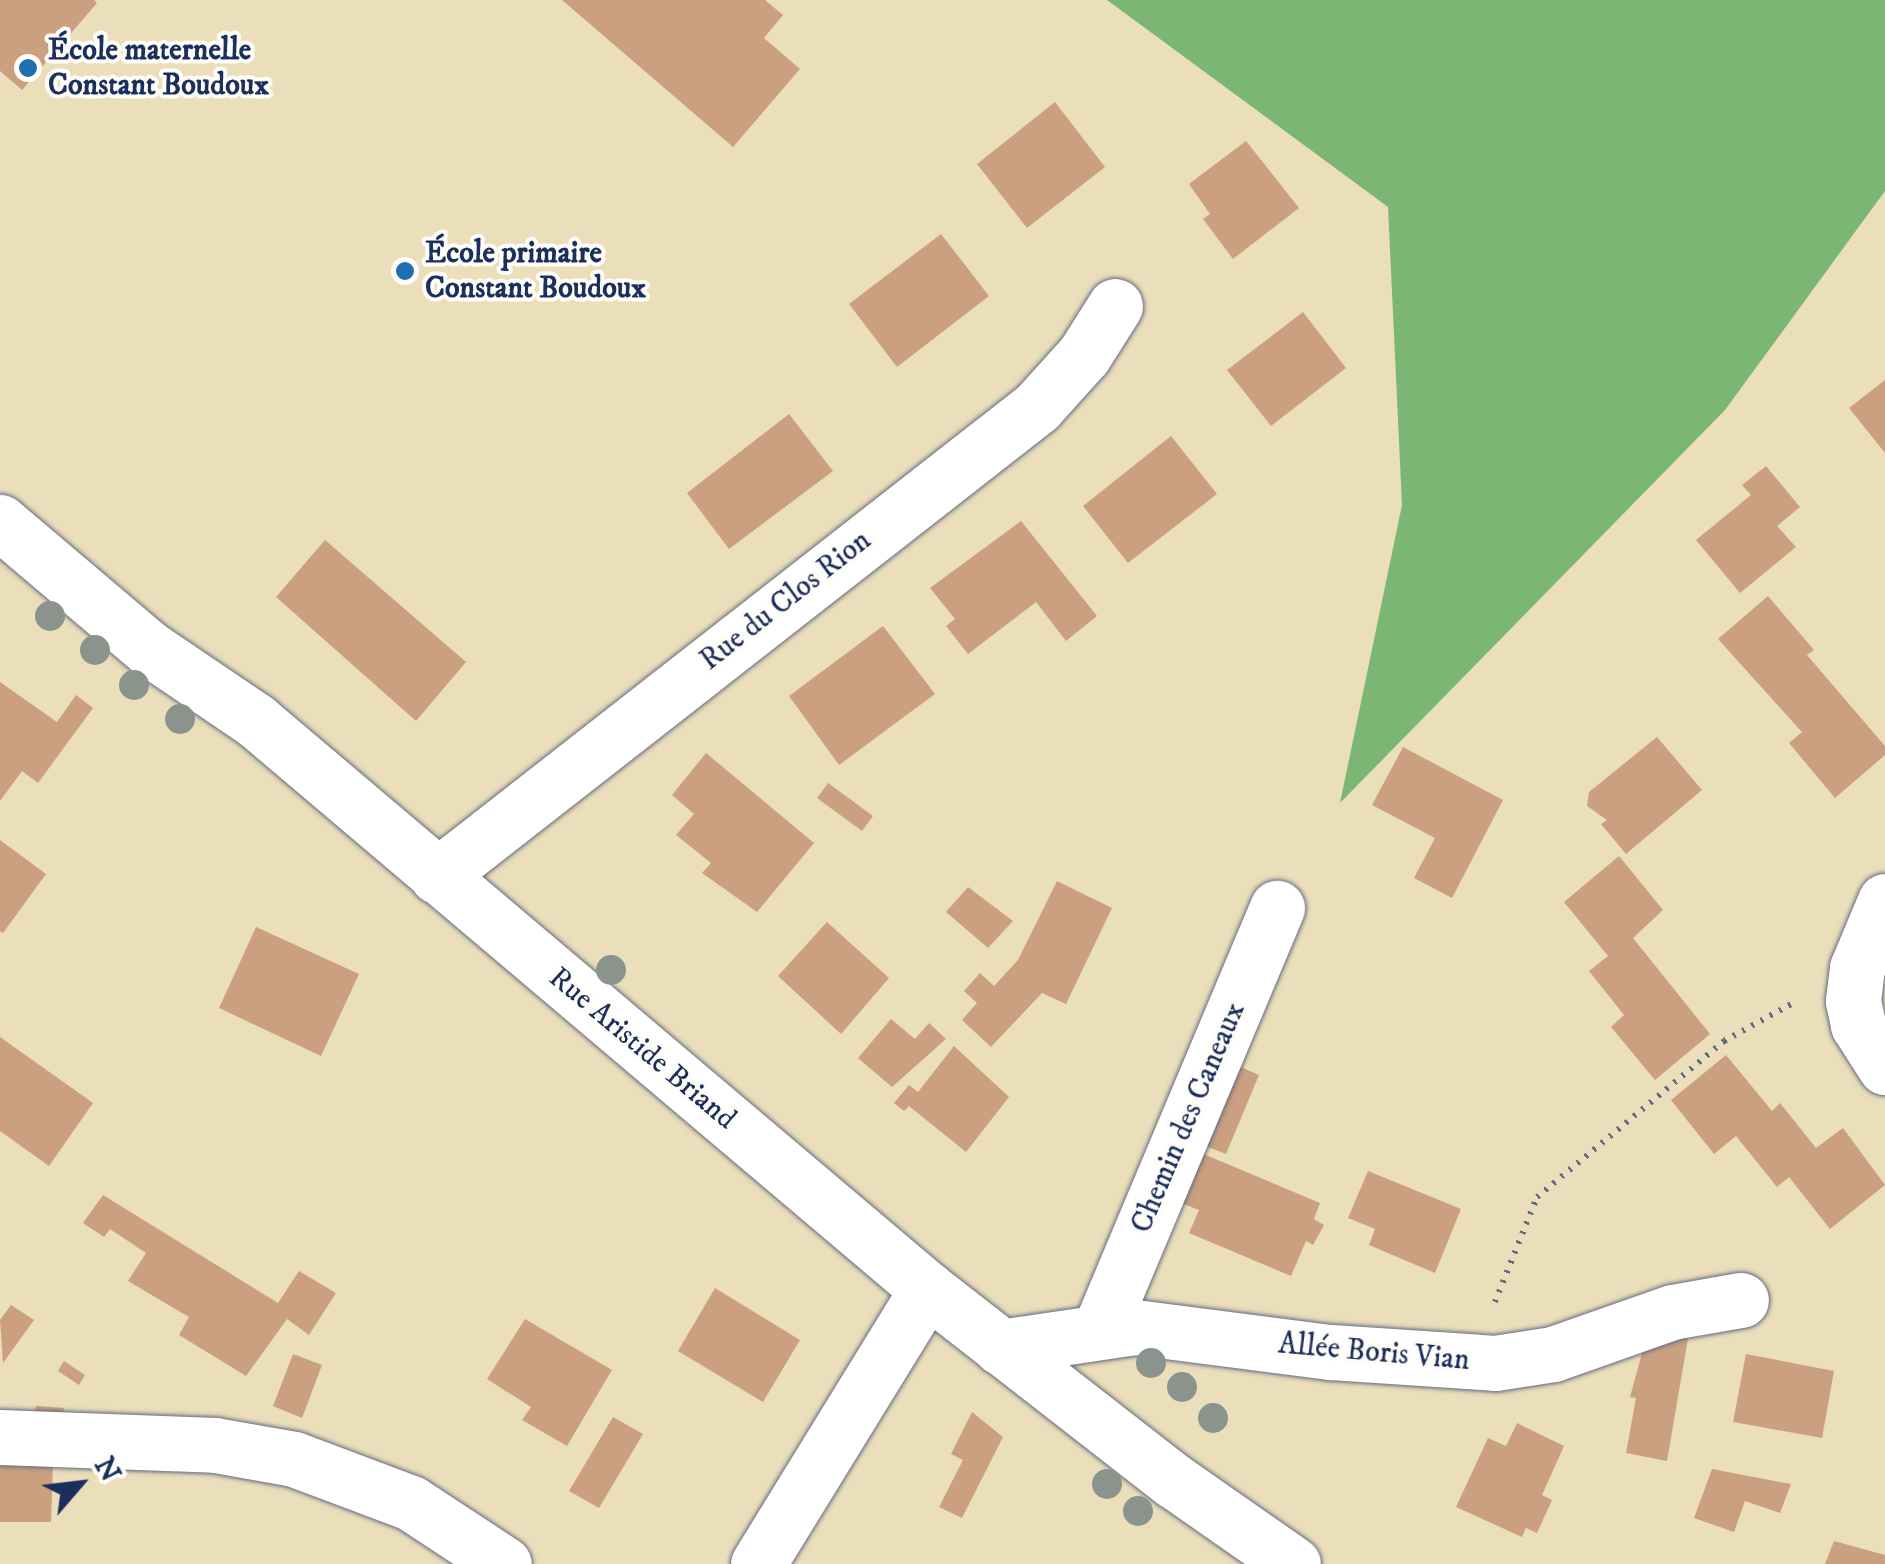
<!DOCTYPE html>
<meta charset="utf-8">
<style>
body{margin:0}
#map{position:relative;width:1885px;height:1564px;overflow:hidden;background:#ebdebb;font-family:"IM FELL DW Pica",serif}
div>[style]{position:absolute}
.forest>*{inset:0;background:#7bb674}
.building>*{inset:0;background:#caa080}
.path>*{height:6px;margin-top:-3px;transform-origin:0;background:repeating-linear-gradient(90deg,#646c7f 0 2.5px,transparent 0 10.5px)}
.roads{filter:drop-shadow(0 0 2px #646c7f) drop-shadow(0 0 2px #646c7f)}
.minor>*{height:55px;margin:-27.5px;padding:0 27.5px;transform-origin:27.5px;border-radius:27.5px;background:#fff}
.trees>*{width:30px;height:30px;margin:-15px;border-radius:50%;background:#8a948d}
.dots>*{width:28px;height:28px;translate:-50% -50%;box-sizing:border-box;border:5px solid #fdfcf7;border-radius:50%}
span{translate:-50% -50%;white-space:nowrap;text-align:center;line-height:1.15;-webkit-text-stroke:8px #fdfcf7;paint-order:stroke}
.poi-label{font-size:30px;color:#1b2f5e;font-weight:700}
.left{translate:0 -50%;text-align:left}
.street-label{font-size:30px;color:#1b2f5e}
.north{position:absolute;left:30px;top:1434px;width:100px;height:100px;-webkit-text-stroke:8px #fdfcf7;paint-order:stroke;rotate:62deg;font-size:28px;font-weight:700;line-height:40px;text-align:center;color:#1b2f5e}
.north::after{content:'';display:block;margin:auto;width:35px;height:45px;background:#1b2f5e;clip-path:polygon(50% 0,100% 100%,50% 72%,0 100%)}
</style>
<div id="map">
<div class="forest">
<div style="clip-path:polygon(1107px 0,1885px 0,1885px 191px,1725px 410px,1340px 803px,1402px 505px,1388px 207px)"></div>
</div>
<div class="building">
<div style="clip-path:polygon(0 0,94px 0,97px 3px,22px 90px,0 71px)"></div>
<div style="clip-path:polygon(562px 0,765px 0,783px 15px,764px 38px,800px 69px,733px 147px)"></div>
<div style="clip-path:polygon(1055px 102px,1105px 167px,1027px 228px,977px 164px)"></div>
<div style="clip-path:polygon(1246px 141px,1299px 208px,1233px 259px,1203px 219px,1210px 214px,1189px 184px)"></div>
<div style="clip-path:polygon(941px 234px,989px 296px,897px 367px,849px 304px)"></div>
<div style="clip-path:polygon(1303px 312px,1346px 368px,1271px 426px,1227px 370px)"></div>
<div style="clip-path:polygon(1885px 380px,1885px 453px,1849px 408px)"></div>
<div style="clip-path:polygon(789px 414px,833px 471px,729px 549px,687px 493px)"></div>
<div style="clip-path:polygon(1171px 436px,1217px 494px,1128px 563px,1083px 506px)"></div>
<div style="clip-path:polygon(1766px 466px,1800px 507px,1777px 526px,1796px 547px,1740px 593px,1696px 540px,1751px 495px,1742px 485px)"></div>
<div style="clip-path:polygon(1021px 521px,1097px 616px,1066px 641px,1036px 602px,968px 654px,946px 626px,955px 619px,930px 588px)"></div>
<div style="clip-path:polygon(325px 540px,466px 662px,416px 721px,276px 597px)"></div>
<div style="clip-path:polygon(1768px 596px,1814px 650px,1807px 655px,1885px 746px,1885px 755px,1835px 798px,1789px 743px,1802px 732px,1718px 639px)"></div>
<div style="clip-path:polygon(883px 626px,935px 694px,839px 765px,789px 696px)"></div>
<div style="clip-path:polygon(0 682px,57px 722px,76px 695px,93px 708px,38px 783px,22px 771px,0 801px)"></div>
<div style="clip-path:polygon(1657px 737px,1702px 790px,1626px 854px,1601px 824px,1607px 820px,1587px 806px,1589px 792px)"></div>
<div style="clip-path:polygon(1403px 747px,1503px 800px,1452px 898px,1414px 878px,1435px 838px,1372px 805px)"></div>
<div style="clip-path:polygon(706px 753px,814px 843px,757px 912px,702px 873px,711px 863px,676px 835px,694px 814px,672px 795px)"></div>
<div style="clip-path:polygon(828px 783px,873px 816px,862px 831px,817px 798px)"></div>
<div style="clip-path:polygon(0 840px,46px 874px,3px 933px,0 931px)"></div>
<div style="clip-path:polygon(1619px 856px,1663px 910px,1633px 938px,1710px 1034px,1655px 1080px,1611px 1027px,1624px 1015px,1589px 971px,1608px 956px,1564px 902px)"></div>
<div style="clip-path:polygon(1057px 881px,1112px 908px,1066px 1004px,1042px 993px,991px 1047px,962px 1020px,977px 1003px,964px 991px,980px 973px,994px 986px,1018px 960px)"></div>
<div style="clip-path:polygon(968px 887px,1013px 921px,988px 948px,946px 912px)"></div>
<div style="clip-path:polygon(827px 922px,889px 978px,841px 1034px,778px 976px)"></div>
<div style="clip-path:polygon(256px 927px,359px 974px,321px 1056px,219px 1008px)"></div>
<div style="clip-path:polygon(891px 1019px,915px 1039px,929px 1023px,946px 1039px,892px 1087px,858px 1058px)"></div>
<div style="clip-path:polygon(0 1037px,93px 1103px,49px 1166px,0 1131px)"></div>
<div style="clip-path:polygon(954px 1046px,1009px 1097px,966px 1152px,909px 1106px,904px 1111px,894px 1103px,909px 1085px,918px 1092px)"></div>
<div style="clip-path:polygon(1726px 1055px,1772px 1111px,1780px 1103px,1816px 1148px,1843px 1128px,1885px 1185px,1830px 1229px,1789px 1177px,1777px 1187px,1736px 1136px,1714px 1154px,1671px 1100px)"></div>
<div style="clip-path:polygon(1234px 1064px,1259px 1075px,1226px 1154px,1200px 1144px)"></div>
<div style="clip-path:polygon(1194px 1150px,1320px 1203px,1314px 1219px,1324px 1225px,1313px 1245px,1306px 1241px,1291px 1276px,1189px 1233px,1199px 1210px,1173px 1200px)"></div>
<div style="clip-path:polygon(1368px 1171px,1461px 1209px,1435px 1273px,1369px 1245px,1375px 1229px,1348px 1218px)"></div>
<div style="clip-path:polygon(103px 1195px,278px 1303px,299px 1271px,336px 1293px,309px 1335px,287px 1319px,246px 1376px,179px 1335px,189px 1317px,128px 1281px,146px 1253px,110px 1229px,104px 1237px,83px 1223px)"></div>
<div style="clip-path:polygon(715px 1288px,800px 1340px,763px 1402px,678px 1351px)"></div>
<div style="clip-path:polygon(11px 1305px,34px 1320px,3px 1363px,0 1320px)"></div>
<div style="clip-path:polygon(525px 1319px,612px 1370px,567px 1446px,522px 1420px,531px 1407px,487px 1379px)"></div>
<div style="clip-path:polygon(1690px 1327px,1667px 1461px,1626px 1453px,1636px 1398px,1630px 1397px,1645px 1342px)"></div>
<div style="clip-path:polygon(293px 1354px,322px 1365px,302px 1418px,273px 1406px)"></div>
<div style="clip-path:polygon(1746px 1354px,1834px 1371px,1822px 1438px,1733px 1422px)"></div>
<div style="clip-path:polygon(64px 1361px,85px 1375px,79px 1385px,58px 1371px)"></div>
<div style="clip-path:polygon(36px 1406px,64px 1408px,63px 1419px,34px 1418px)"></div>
<div style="clip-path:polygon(972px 1412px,1003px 1437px,962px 1518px,939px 1507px,963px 1460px,951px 1454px)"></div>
<div style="clip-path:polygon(613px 1417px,643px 1434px,599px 1508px,569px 1491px)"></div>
<div style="clip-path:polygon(1517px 1423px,1564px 1446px,1542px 1495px,1552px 1500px,1537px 1533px,1526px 1528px,1522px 1537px,1456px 1507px,1488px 1438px,1506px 1446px)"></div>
<div style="clip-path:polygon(0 1463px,53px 1464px,51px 1522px,0 1522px)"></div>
<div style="clip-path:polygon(1712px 1469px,1791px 1484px,1780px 1513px,1745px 1501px,1734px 1532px,1694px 1518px)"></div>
<div style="clip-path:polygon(1834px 1541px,1885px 1555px,1885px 1564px,1825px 1564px)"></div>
</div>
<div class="path">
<div style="left:1495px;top:1302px;width:113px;rotate:-68.2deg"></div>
<div style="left:1537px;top:1197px;width:244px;rotate:-39.8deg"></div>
<div style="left:1724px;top:1041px;width:81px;rotate:-28.8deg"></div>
</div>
<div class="roads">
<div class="minor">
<div style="left:0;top:522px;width:197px;rotate:40.3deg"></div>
<div style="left:150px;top:649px;width:127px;rotate:34.1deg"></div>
<div style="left:255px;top:720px;width:881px;rotate:40.26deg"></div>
<div style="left:927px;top:1289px;width:313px;rotate:37.9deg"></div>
<div style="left:1174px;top:1481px;width:145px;rotate:34.9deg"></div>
<div style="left:437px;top:876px;width:762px;rotate:-38.01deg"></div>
<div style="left:1037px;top:407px;width:70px;rotate:-47.9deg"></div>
<div style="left:1084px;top:355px;width:58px;rotate:-57.7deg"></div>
<div style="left:1885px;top:901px;width:73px;rotate:112.7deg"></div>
<div style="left:1857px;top:968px;width:33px;rotate:97deg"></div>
<div style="left:1853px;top:1001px;width:25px;rotate:78deg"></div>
<div style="left:1858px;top:1025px;width:50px;rotate:57.3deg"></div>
<div style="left:1100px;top:1329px;width:457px;rotate:-67.2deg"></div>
<div style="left:1000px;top:1347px;width:136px;rotate:-8.4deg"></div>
<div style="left:1135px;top:1327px;width:198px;rotate:7.3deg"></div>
<div style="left:1331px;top:1352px;width:164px;rotate:3.8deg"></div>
<div style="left:1495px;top:1363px;width:59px;rotate:-8.8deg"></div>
<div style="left:1553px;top:1354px;width:126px;rotate:-19.4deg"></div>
<div style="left:1672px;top:1312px;width:70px;rotate:-9.9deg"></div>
<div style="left:0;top:1437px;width:215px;rotate:2.1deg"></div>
<div style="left:215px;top:1445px;width:80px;rotate:10deg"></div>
<div style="left:294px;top:1459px;width:125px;rotate:20.6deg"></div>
<div style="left:411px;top:1503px;width:111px;rotate:33.3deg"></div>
<div style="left:758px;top:1564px;width:323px;rotate:-58.4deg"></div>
</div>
</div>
<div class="trees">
<div style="left:50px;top:616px"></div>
<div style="left:95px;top:650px"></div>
<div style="left:134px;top:685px"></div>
<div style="left:180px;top:719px"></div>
<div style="left:611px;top:970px"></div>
<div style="left:1151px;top:1363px"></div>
<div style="left:1182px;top:1387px"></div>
<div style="left:1213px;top:1418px"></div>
<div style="left:1107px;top:1484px"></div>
<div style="left:1138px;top:1511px"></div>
</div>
<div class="dots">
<div style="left:28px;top:68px;background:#1f6fb2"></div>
<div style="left:405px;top:271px;background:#1f6fb2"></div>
</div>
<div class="poi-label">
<span class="left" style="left:48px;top:68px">École maternelle<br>Constant Boudoux</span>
<span class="left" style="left:425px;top:271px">École primaire<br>Constant Boudoux</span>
</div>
<div class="street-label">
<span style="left:786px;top:601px;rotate:-38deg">Rue du Clos Rion</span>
<span style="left:642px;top:1049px;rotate:40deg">Rue Aristide Briand</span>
<span style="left:1189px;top:1118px;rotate:-67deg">Chemin des Caneaux</span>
<span style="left:1374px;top:1353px;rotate:5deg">Allée Boris Vian</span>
</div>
<div class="north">N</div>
</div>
